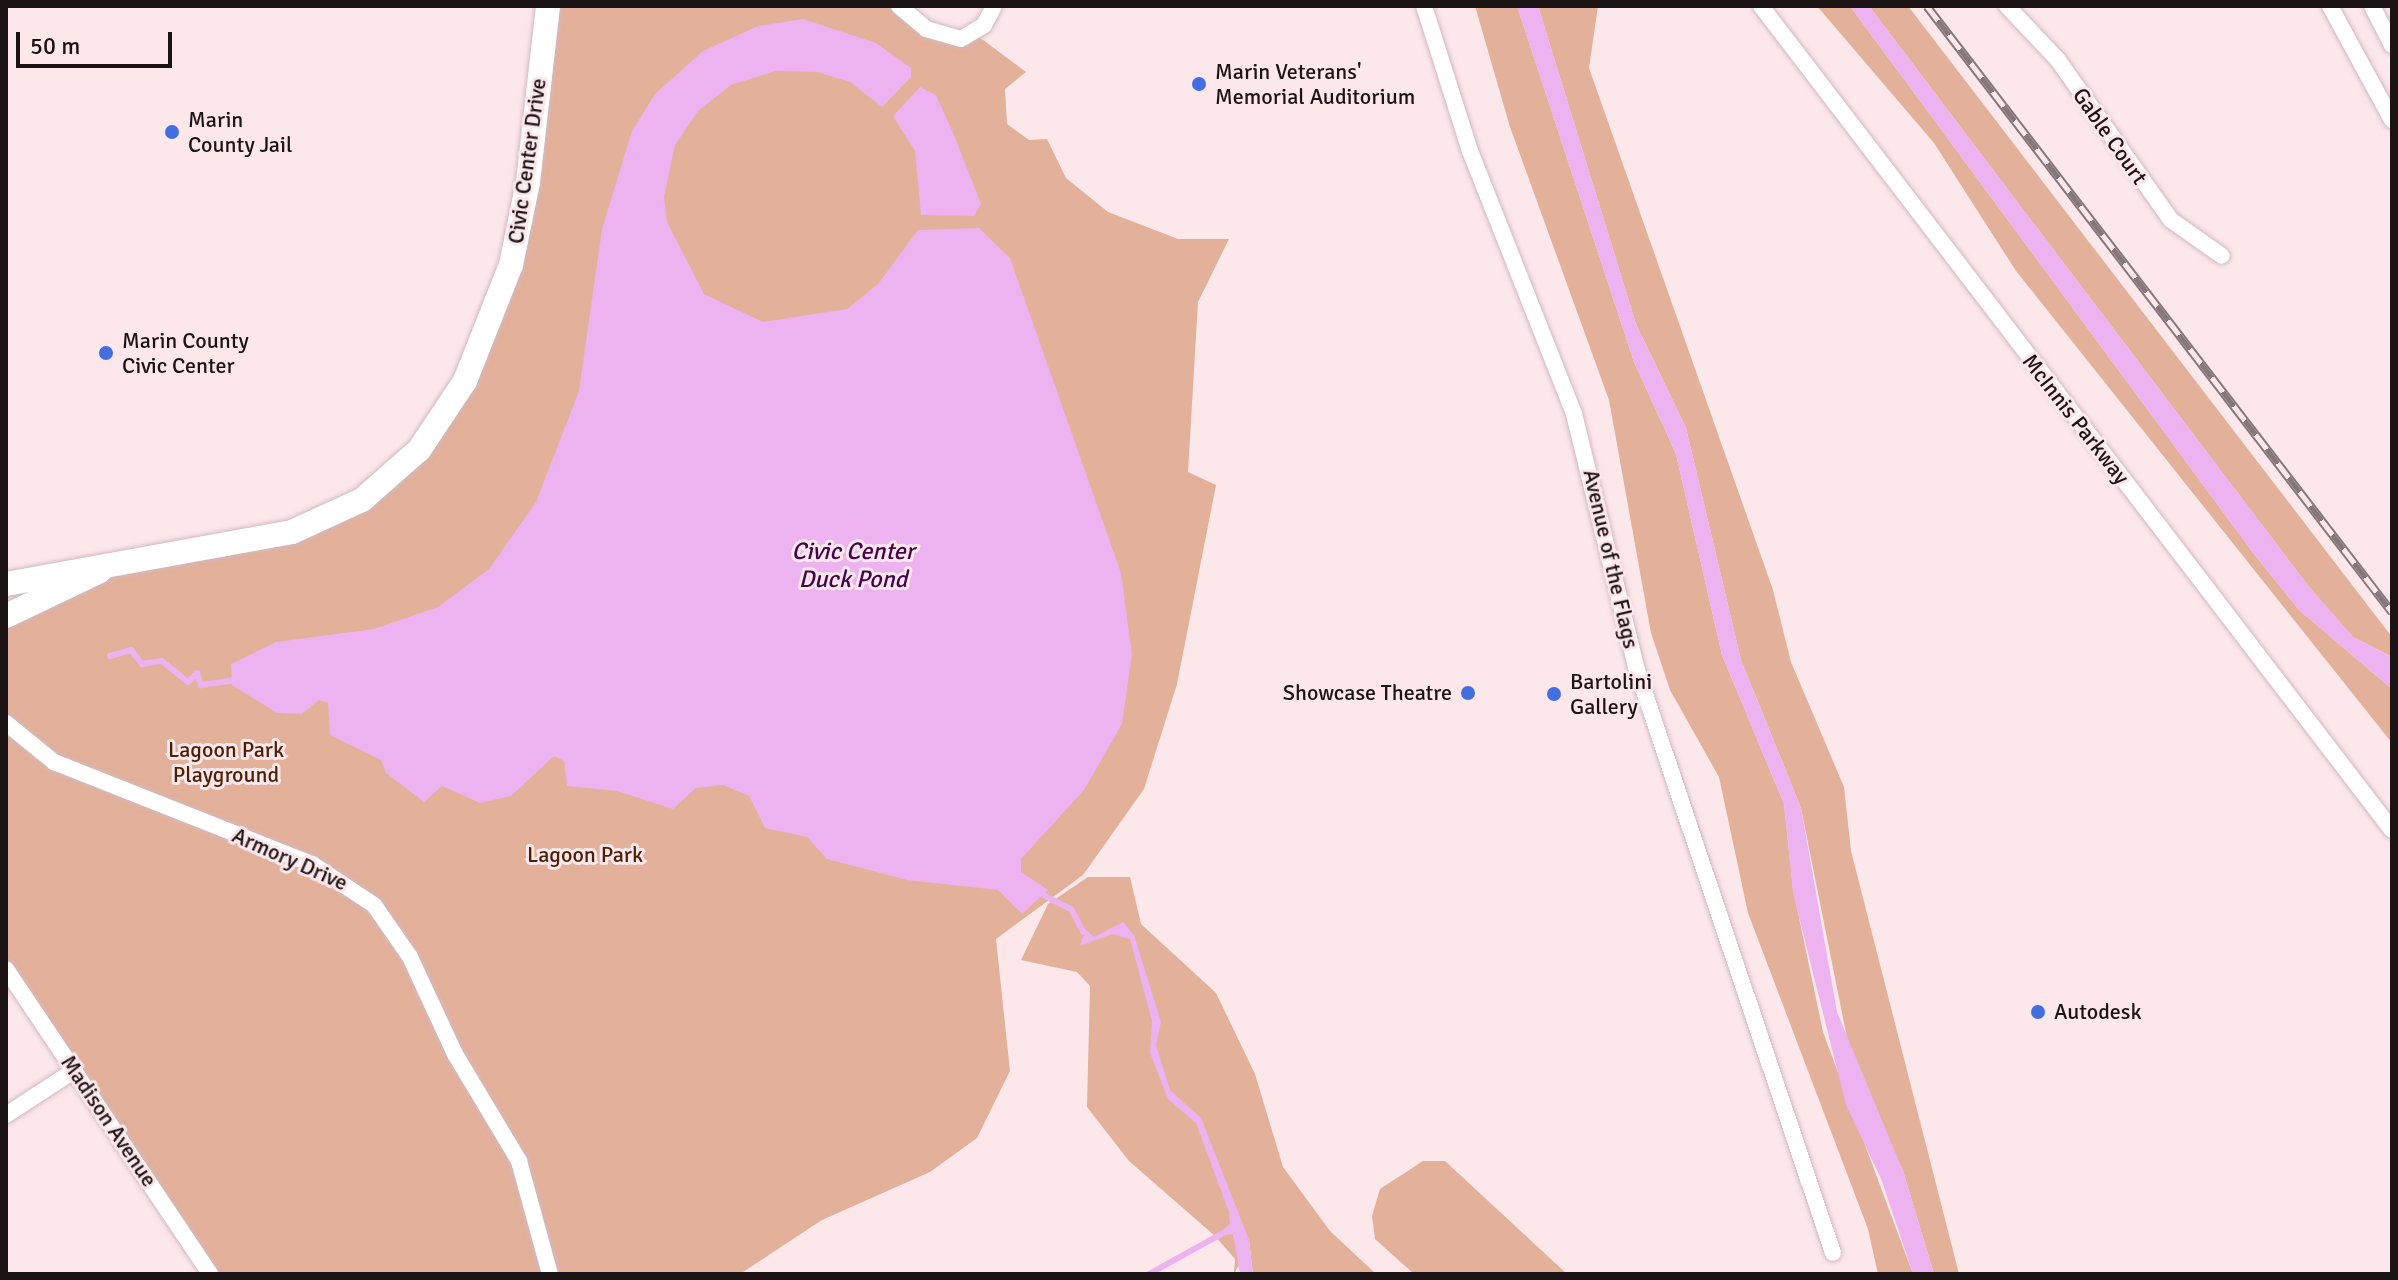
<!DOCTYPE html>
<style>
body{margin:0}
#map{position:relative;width:2398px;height:1280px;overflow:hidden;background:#fce7eb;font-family:Signika,sans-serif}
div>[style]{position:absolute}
.green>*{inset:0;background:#e3b09a}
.water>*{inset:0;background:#edb2f0}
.stream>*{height:6px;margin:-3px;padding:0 3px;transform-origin:3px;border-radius:3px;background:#edb2f0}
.roads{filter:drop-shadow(0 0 2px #d2b9be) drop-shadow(0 0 2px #d2b9be)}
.street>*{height:16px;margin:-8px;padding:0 8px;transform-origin:8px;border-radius:8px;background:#fff}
.secondary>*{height:24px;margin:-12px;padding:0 12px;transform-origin:12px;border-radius:12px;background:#fff}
.rail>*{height:9px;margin-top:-4.5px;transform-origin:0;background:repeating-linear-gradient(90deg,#fce7eb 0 18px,#86777a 0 36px);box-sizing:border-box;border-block:2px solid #86777a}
.dots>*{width:22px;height:22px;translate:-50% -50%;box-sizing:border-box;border:4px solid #fce7eb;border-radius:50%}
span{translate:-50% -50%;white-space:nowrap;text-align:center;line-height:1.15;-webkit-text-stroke:6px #fce7eb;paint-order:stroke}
.poi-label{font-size:22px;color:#1c1315}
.left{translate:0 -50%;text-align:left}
.right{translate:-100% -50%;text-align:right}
.street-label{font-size:22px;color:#1c1315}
.park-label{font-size:22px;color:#4e1e03}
.water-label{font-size:24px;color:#47004d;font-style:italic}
.frame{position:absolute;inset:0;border:8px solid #1c1315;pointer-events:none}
.scale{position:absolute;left:16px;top:32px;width:156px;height:36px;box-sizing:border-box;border:4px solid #1c1315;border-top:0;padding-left:10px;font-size:24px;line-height:28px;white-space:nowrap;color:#1c1315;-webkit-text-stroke:6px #fce7eb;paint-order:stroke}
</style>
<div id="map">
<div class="green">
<div style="clip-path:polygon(548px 6px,899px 6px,926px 29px,979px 37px,1026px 72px,1005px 89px,1007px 124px,1029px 140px,1047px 139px,1066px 178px,1108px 212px,1178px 239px,1229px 239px,1198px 302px,1188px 472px,1216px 485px,1177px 684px,1144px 789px,1083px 875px,996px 939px,1010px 1071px,977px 1138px,930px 1172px,822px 1220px,740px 1274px,213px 1274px,6px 962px,6px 620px,86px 582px,264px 540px,401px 468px,498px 305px)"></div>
<div style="clip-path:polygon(1475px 6px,1517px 6px,1634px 362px,1676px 454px,1722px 655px,1784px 804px,1793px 889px,1823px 1032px,1913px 1274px,1878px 1274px,1868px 1229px,1748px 913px,1719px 777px,1670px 690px,1651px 633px,1609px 400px,1510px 127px)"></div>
<div style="clip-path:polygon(1538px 6px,1598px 6px,1589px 68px,1773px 590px,1791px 662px,1844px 787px,1851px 851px,1959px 1274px,1934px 1274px,1903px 1171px,1851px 1058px,1801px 808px,1741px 660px,1686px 428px,1636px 324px)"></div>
<div style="clip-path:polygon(1817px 6px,1850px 6px,2254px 554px,2299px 610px,2392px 689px,2392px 743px,2016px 271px,1934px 143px)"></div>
<div style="clip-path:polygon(1869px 6px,1908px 6px,2392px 637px,2392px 657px,2353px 637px,2309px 587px)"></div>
<div style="clip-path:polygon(1088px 877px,1130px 877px,1141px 924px,1216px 993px,1255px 1074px,1283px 1167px,1330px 1231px,1376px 1274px,1253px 1274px,1249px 1240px,1233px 1234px,1241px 1261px,1234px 1274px,1235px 1259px,1215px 1236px,1129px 1161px,1087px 1107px,1090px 986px,1077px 972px,1021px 960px,1048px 904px)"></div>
<div style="clip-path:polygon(1423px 1161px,1445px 1161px,1567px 1274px,1414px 1274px,1375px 1239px,1372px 1216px,1380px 1189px)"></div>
</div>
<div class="water">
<div style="clip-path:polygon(1517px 6px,1538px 6px,1636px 324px,1686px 428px,1741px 660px,1801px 808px,1837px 1012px,1903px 1171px,1934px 1274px,1913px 1274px,1882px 1181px,1846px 1105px,1793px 893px,1784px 804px,1722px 655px,1676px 454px,1634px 362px)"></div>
<div style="clip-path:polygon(1850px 6px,1869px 6px,2309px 587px,2353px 637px,2392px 657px,2392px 689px,2299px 610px,2254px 554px)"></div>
<div style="clip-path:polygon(803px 19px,876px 43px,911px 68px,911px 77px,882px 107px,850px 82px,817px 72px,776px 71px,731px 85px,698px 111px,675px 145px,664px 197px,667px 222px,704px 294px,763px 322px,847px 309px,878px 284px,918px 230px,979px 228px,1010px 258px,1121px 573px,1132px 654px,1122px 724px,1084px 790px,1021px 859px,1021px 872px,1048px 890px,1022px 914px,998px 890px,907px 880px,827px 859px,807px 837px,765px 828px,749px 796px,723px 785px,696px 788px,673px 809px,617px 791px,567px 786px,564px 761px,554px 756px,511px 796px,480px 803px,442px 786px,424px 802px,386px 773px,381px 760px,330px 735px,328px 703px,319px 700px,302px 714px,277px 713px,232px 685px,231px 664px,276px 642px,374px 629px,438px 607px,489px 569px,536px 502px,579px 391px,602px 229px,632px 131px,655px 94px,703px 51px,758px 26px)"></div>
<div style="clip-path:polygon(920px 87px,936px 95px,954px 135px,981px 204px,974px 216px,921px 215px,915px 151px,893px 116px)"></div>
<div style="clip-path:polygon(1123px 922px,1134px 935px,1161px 1022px,1156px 1045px,1170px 1090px,1201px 1118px,1249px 1240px,1253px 1274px,1240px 1274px,1233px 1234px,1215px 1236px,1230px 1224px,1229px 1212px,1196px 1123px,1168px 1099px,1150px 1053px,1152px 1021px,1130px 939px,1112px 934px,1080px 946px,1086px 930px,1094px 937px)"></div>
</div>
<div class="stream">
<div style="left:110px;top:656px;width:22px;rotate:-16deg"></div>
<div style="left:131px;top:650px;width:18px;rotate:52deg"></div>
<div style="left:142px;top:664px;width:20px;rotate:-9deg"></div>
<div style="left:162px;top:661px;width:33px;rotate:39deg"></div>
<div style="left:188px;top:682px;width:13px;rotate:-45deg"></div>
<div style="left:197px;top:673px;width:13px;rotate:72deg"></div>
<div style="left:201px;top:685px;width:34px;rotate:-8deg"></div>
<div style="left:1045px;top:896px;width:29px;rotate:27deg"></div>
<div style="left:1071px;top:909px;width:26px;rotate:62deg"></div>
<div style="left:1149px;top:1274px;width:85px;rotate:-29deg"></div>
</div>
<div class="roads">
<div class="street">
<div style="left:899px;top:6px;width:35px;rotate:40deg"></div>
<div style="left:926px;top:29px;width:36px;rotate:16deg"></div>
<div style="left:961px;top:39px;width:27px;rotate:-31deg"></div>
<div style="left:984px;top:25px;width:21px;rotate:-62deg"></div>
<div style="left:1424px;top:6px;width:152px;rotate:72.4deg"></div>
<div style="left:1470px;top:151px;width:283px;rotate:68.4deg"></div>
<div style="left:1574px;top:414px;width:260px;rotate:76.2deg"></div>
<div style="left:1636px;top:667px;width:618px;rotate:71.42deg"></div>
<div style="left:1761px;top:6px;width:1038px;rotate:52.56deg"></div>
<div style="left:2007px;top:6px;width:74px;rotate:46.6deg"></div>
<div style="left:2058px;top:60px;width:196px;rotate:54.8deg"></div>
<div style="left:2171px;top:220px;width:62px;rotate:35.2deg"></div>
<div style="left:2330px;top:6px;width:130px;rotate:61.5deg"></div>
<div style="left:2372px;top:6px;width:44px;rotate:62.9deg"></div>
<div style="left:6px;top:723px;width:62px;rotate:39.1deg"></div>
<div style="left:54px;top:762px;width:277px;rotate:21.6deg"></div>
<div style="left:312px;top:864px;width:74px;rotate:33.5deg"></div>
<div style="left:374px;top:905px;width:63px;rotate:55.3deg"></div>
<div style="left:410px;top:957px;width:107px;rotate:65.1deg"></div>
<div style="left:455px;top:1054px;width:125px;rotate:59.1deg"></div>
<div style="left:519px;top:1161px;width:117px;rotate:74.7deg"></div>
<div style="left:6px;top:969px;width:367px;rotate:56.2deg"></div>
<div style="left:6px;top:1115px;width:82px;rotate:-33.1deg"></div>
</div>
<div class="secondary">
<div style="left:6px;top:584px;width:291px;rotate:-10.3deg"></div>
<div style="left:292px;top:532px;width:77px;rotate:-24.6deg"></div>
<div style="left:362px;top:500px;width:76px;rotate:-41.3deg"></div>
<div style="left:419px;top:450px;width:83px;rotate:-56.3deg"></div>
<div style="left:465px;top:381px;width:125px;rotate:-68.4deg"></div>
<div style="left:511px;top:265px;width:85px;rotate:-78.4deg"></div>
<div style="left:528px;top:182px;width:177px;rotate:-83.5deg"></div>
<div style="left:6px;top:616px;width:104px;rotate:-25.6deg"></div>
</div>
</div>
<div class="rail">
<div style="left:1927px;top:6px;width:764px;rotate:52.5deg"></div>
</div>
<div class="dots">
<div style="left:1199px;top:84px;background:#416fe1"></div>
<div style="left:172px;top:132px;background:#416fe1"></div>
<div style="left:106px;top:353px;background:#416fe1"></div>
<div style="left:1468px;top:693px;background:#416fe1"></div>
<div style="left:1554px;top:694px;background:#416fe1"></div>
<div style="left:2038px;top:1012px;background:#416fe1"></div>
</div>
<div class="poi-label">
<span class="left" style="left:1215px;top:84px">Marin Veterans'<br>Memorial Auditorium</span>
<span class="left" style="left:188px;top:132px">Marin<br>County Jail</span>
<span class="left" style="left:122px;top:353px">Marin County<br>Civic Center</span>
<span class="left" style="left:1570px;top:694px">Bartolini<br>Gallery</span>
<span class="right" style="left:1452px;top:693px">Showcase Theatre</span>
<span class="left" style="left:2054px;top:1012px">Autodesk</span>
</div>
<div class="street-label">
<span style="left:2110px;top:136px;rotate:55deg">Gable Court</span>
<span style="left:527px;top:161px;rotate:-82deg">Civic Center Drive</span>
<span style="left:2076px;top:419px;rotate:52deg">McInnis Parkway</span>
<span style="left:1611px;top:559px;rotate:77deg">Avenue of the Flags</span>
<span style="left:290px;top:859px;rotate:24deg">Armory Drive</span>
<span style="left:109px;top:1121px;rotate:56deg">Madison Avenue</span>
</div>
<div class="park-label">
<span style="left:226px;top:762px">Lagoon Park<br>Playground</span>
<span style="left:585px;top:855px">Lagoon Park</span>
</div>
<div class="water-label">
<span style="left:853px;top:566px">Civic Center<br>Duck Pond</span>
</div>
<div class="frame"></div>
<div class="scale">50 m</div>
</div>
